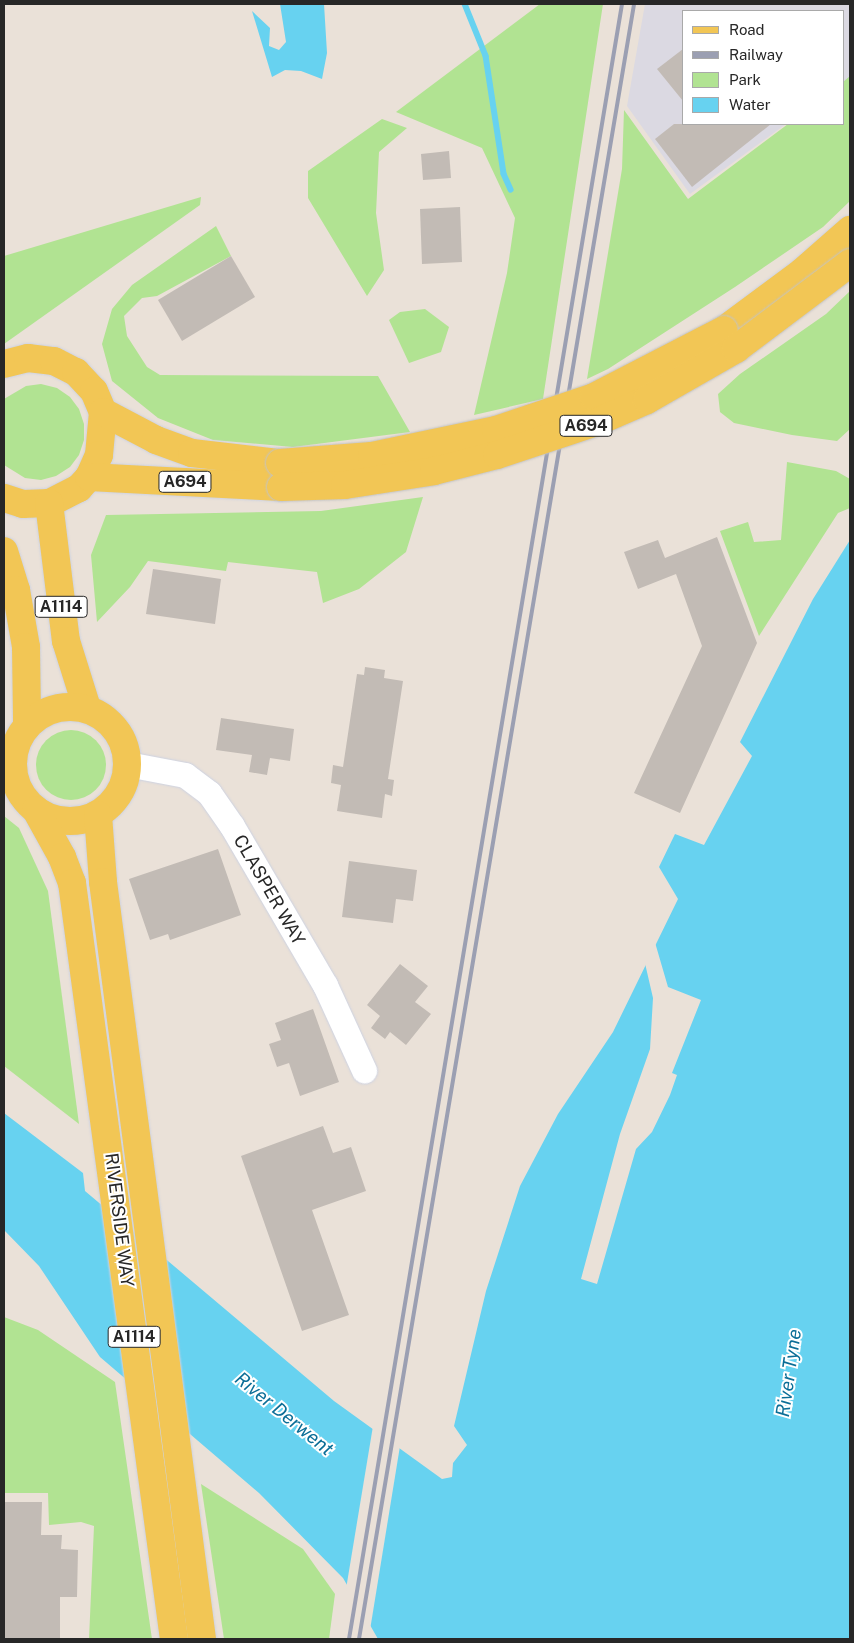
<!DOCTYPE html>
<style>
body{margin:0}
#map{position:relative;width:854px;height:1643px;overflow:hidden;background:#eae1d8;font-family:"Public Sans",sans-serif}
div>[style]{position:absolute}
.industrial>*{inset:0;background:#dbd9e2}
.green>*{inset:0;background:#b1e392}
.round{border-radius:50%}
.water>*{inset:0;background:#67d2f0}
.pier>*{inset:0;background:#eae1d8}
.stream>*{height:5.5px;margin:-2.75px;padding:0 2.75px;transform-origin:2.75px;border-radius:2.75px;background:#67d2f0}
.building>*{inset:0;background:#c2bbb5}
.roads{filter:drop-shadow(0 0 1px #cdd2e1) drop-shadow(0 0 1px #cdd2e1)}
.minor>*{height:25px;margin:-12.5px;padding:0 12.5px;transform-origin:12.5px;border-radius:12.5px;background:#fff}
.major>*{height:28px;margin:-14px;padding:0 14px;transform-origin:14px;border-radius:14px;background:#f2c655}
.major>.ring{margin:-14px;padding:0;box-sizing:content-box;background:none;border:28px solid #f2c655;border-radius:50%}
.rail>*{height:4px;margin:-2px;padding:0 2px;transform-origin:2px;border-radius:2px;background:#9b9fb2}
.bridges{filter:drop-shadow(0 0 1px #c3c3c3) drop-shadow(0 0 1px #c3c3c3)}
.major-bridge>*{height:28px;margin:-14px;padding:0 14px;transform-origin:14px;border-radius:14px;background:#f2c655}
span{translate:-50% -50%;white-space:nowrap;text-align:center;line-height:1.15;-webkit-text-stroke:4px #fff;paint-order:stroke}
.shield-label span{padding:1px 4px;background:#fff;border:1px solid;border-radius:4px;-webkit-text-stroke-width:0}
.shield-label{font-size:16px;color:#272727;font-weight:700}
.street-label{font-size:18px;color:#272727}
.water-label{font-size:19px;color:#0b6e97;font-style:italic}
.frame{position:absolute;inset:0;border:5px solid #272727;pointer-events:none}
.legend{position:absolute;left:682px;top:10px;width:162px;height:115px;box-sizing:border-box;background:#fff;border:1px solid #a9a9a9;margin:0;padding:6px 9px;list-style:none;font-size:15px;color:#272727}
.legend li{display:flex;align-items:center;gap:10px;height:25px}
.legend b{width:25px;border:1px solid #a9a9a9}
</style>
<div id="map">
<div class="industrial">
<div style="clip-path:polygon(645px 4px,850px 4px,850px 77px,843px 83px,843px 11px,683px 11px,683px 124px,786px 124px,690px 194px,627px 106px)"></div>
</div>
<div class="green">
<div style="clip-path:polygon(540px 4px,603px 4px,543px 399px,474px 415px,507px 273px,515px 218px,482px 148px,396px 112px)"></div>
<div style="clip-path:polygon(850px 76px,850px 201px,823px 227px,735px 287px,608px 369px,587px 379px,622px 169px,624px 110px,688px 199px,788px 124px,843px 124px,843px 82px)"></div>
<div style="clip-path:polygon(382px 119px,407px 128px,379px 152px,376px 213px,384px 270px,367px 296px,308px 198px,308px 171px)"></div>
<div style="clip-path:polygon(201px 197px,200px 205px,4px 344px,4px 256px)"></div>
<div style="clip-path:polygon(216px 226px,231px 256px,157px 296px,142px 298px,124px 316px,127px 336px,147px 367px,160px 375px,378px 376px,410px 432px,293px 447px,213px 440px,158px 418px,112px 381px,102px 344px,112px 309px,132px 285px)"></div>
<div style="clip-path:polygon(850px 291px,850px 429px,837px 441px,792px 435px,734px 423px,720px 412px,718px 394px,740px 374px,826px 314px)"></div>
<div style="clip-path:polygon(425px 309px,449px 327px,441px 352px,409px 363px,389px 320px,400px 312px)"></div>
<div style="clip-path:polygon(41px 384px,57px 388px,70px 397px,79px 409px,84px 424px,84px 440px,79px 455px,70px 467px,56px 476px,41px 480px,25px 478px,4px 465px,4px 399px,26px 386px)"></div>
<div style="clip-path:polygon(787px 462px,836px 471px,850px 479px,850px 508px,838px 513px,759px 636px,720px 531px,748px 522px,754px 542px,781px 540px)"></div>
<div style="clip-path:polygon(423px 497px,406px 552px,359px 589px,323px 603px,317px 572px,228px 562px,226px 571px,148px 561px,130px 587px,97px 622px,91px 555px,106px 515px,321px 511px)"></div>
<div class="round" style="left:36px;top:730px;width:70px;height:70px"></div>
<div style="clip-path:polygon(4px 816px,19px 828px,48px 891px,79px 1124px,4px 1066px)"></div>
<div style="clip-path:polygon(4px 1317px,38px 1330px,115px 1382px,152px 1639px,89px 1639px,94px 1526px,81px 1522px,49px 1525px,48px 1493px,4px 1493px)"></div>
<div style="clip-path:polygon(201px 1484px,303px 1549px,335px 1594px,329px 1639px,224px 1639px)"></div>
</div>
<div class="water">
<div style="clip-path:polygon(280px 4px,324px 4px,327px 53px,322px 79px,301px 71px,285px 70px,272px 77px,252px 11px,270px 28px,269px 46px,279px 50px,286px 42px)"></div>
<div style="clip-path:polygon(850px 540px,850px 1639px,378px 1639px,343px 1578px,259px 1493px,100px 1357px,39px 1266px,4px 1230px,4px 1113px,83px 1173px,85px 1191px,334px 1401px,442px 1479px,452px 1477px,453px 1463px,467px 1445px,454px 1426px,486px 1291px,520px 1186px,558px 1114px,613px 1032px,678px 899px,659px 867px,675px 834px,704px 845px,752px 756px,740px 742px,813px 599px)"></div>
</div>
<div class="pier">
<div style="clip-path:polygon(654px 939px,668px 987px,701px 1000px,672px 1073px,677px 1075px,670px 1095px,652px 1132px,636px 1149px,597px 1284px,581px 1279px,620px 1134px,650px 1049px,653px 998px,644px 959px)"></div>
<div style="clip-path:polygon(373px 1426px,400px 1446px,370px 1630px,346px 1589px)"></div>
</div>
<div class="stream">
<div style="left:465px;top:4px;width:56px;rotate:68deg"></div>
<div style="left:486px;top:56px;width:119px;rotate:81.3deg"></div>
<div style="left:504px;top:174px;width:17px;rotate:66deg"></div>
</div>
<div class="building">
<div style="clip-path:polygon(683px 49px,683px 101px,657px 69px)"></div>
<div style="clip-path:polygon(674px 124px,771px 124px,692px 187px,655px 139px)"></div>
<div style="clip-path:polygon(449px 151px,451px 178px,423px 180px,421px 154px)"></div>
<div style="clip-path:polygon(460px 207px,462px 262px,422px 264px,420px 209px)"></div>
<div style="clip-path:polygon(231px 256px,255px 297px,182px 341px,158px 300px)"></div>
<div style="clip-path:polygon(717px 537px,757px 643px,680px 813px,634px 793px,702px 646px,676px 574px,638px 589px,624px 552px,658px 540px,665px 558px)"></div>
<div style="clip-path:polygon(153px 569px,221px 579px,215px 624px,146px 614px)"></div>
<div style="clip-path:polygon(365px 667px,385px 670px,384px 678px,403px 681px,388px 779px,394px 780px,392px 796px,385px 794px,382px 818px,337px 811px,341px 785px,331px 783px,333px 765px,343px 767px,357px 674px,364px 675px)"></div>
<div style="clip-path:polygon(221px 718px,294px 729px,290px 761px,270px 758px,267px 775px,249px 772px,252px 755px,216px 750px)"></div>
<div style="clip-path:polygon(218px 849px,241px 915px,170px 940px,168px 934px,150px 940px,129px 879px)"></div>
<div style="clip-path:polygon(349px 861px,417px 870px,413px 901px,396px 899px,393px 923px,342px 917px)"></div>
<div style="clip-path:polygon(400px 964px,428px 986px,415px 1002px,431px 1014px,406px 1045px,390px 1032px,385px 1039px,371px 1028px,380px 1016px,367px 1005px)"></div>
<div style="clip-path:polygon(313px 1009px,339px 1082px,300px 1096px,289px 1063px,277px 1067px,269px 1044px,281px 1040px,275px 1023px)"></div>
<div style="clip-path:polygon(323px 1126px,333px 1153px,351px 1147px,366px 1191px,312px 1210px,349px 1315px,302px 1331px,241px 1156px)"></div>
<div style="clip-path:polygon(4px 1502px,42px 1502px,41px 1535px,62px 1535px,61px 1549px,78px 1550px,77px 1597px,60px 1597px,60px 1639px,4px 1639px)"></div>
</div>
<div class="roads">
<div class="minor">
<div style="left:127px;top:764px;width:59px;rotate:10.7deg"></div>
<div style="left:185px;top:775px;width:30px;rotate:37deg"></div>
<div style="left:209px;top:793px;width:40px;rotate:55.1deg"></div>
<div style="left:232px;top:826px;width:184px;rotate:59.7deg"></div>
<div style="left:325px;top:985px;width:94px;rotate:65.4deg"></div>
</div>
<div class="major">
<div style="left:724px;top:330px;width:97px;rotate:-36.6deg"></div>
<div style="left:802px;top:272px;width:64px;rotate:-41.2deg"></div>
<div style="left:4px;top:364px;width:25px;rotate:-14deg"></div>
<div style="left:28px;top:358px;width:26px;rotate:7deg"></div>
<div style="left:54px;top:361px;width:25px;rotate:27deg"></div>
<div style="left:76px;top:372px;width:26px;rotate:47deg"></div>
<div style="left:94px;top:391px;width:23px;rotate:67deg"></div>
<div style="left:103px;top:412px;width:43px;rotate:95.3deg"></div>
<div style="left:99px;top:455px;width:24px;rotate:114deg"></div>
<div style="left:89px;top:477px;width:15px;rotate:132deg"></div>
<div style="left:79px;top:488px;width:34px;rotate:153deg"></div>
<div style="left:49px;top:503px;width:26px;rotate:178deg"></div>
<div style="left:23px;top:504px;width:20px;rotate:-162deg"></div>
<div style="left:103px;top:412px;width:60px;rotate:27.8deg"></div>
<div style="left:156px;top:440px;width:38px;rotate:20deg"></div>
<div style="left:192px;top:453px;width:89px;rotate:6.5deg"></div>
<div style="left:89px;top:477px;width:192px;rotate:3deg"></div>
<div style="left:49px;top:503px;width:139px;rotate:83deg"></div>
<div style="left:66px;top:641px;width:70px;rotate:72.6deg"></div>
<div style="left:4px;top:551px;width:41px;rotate:72.9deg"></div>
<div style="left:16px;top:590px;width:58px;rotate:80deg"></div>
<div style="left:26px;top:647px;width:76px;rotate:89.2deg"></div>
<div class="ring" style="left:13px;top:707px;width:86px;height:86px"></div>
<div style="left:36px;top:810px;width:54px;rotate:61deg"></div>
<div style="left:62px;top:857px;width:28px;rotate:69deg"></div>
<div style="left:72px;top:883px;width:763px;rotate:82.32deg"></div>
<div style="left:98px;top:815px;width:67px;rotate:85.7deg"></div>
<div style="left:103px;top:882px;width:763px;rotate:82.55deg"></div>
</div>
</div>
<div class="rail">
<div style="left:349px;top:1639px;width:1658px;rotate:-80.52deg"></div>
<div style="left:359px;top:1639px;width:1658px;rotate:-80.45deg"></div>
</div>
<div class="bridges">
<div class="major-bridge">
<div style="left:280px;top:463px;width:92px;rotate:-4.4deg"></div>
<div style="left:372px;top:456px;width:127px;rotate:-11.8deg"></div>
<div style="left:496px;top:430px;width:103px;rotate:-18.6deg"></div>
<div style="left:594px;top:397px;width:146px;rotate:-27.3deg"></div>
<div style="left:281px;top:487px;width:64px;rotate:-1.8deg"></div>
<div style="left:345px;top:485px;width:90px;rotate:-8.9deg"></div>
<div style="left:434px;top:471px;width:65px;rotate:-14.3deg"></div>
<div style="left:497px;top:455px;width:108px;rotate:-18.4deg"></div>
<div style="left:599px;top:421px;width:52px;rotate:-23.6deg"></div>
<div style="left:647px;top:400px;width:103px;rotate:-29.8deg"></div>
<div style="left:736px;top:349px;width:143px;rotate:-37deg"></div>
</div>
</div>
<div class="shield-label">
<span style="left:586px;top:426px">A694</span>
<span style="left:185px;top:482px">A694</span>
<span style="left:61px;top:607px">A1114</span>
<span style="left:134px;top:1337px">A1114</span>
</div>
<div class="street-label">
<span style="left:269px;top:890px;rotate:60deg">CLASPER WAY</span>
<span style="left:119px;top:1220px;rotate:83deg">RIVERSIDE WAY</span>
</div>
<div class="water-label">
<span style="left:789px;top:1373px;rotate:-82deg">River Tyne</span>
<span style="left:284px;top:1414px;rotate:39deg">River Derwent</span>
</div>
<div class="frame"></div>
<ul class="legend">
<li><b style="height:6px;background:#f2c655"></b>Road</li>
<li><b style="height:6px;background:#9b9fb2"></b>Railway</li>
<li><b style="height:14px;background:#b1e392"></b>Park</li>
<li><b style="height:14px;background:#67d2f0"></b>Water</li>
</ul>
</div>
